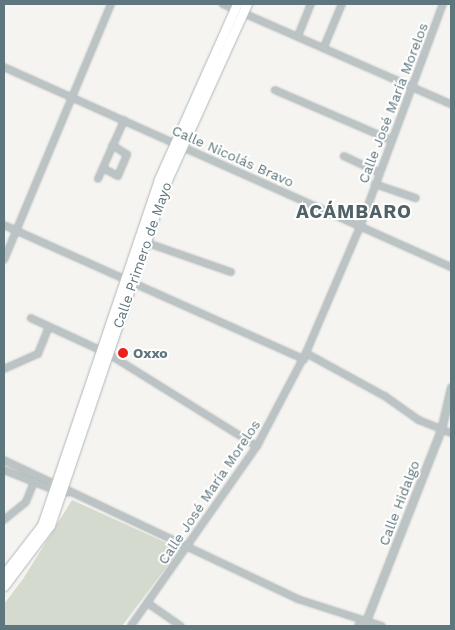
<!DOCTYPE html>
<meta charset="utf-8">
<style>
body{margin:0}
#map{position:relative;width:455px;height:630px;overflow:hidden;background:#f5f4f0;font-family:"Work Sans",sans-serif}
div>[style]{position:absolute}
.green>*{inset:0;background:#d5dacf}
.roads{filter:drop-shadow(0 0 1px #b0b7b9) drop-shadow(0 0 1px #b0b7b9)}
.minor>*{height:5.5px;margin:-2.75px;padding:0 2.75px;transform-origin:2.75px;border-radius:2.75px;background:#bcc3c5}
.tertiary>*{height:7px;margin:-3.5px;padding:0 3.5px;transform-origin:3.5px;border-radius:3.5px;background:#bcc3c5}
.primary>*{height:9px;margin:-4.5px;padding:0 4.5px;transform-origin:4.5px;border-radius:4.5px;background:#fff}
.dots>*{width:14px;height:14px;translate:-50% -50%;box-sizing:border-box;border:2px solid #fff;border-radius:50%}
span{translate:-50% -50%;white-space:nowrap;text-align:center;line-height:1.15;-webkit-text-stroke:4px #fff;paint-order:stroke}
.street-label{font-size:14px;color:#5e767d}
.poi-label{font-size:14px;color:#5e767d;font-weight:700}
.left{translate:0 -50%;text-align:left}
.district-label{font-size:19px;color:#506268;font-weight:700;letter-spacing:1px}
.frame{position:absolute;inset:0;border:5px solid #5e767d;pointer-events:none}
</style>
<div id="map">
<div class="green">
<div style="clip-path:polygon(72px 500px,180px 549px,122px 626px,4px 626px,4px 604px,23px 579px)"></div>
</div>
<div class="roads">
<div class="minor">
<div style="left:223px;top:4px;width:249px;rotate:23.7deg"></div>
<div style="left:298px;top:36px;width:35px;rotate:-68deg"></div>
<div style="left:324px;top:47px;width:47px;rotate:-67.3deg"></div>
<div style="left:4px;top:67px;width:490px;rotate:24.1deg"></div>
<div style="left:275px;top:90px;width:126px;rotate:23.3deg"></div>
<div style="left:344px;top:156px;width:38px;rotate:25deg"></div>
<div style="left:103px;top:168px;width:17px;rotate:28deg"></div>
<div style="left:118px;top:176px;width:23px;rotate:-67deg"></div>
<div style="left:127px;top:155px;width:17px;rotate:-147deg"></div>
<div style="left:98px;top:179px;width:64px;rotate:-65.9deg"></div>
<div style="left:375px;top:184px;width:43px;rotate:18.9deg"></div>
<div style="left:4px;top:225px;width:329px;rotate:24.1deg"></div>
<div style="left:145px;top:242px;width:91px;rotate:19.2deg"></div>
<div style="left:4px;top:260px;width:277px;rotate:-67.3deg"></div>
<div style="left:31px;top:318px;width:86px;rotate:24.8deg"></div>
<div style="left:109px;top:354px;width:174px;rotate:31.9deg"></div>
<div style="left:306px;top:353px;width:90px;rotate:28.6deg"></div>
<div style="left:385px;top:396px;width:42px;rotate:35.2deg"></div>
<div style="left:419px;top:420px;width:35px;rotate:22deg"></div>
<div style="left:4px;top:369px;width:37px;rotate:-24deg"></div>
<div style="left:38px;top:354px;width:29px;rotate:-68deg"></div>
<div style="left:4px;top:460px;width:325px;rotate:25.3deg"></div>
<div style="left:298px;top:599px;width:88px;rotate:17.8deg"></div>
<div style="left:4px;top:470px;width:62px;rotate:21.6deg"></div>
<div style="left:62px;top:493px;width:9px;rotate:-6deg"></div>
<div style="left:4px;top:520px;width:28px;rotate:-39deg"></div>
<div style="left:26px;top:502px;width:22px;rotate:-68deg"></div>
<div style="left:148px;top:603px;width:40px;rotate:34.9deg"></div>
<div style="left:131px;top:626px;width:220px;rotate:-55deg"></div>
<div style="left:257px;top:446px;width:105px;rotate:-62.2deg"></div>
<div style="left:306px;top:353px;width:137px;rotate:-66.8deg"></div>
<div style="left:360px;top:227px;width:238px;rotate:-69.6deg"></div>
<div style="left:358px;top:626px;width:9px;rotate:-32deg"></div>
</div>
<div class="tertiary">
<div style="left:364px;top:626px;width:211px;rotate:-68.6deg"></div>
<div style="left:441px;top:430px;width:44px;rotate:-76.9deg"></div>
</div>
<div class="primary">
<div style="left:4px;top:574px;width:62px;rotate:-52.2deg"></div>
<div style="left:42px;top:525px;width:365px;rotate:-71.3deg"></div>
<div style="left:159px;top:179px;width:192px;rotate:-66deg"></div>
<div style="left:4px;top:586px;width:76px;rotate:-53deg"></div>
<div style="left:50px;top:525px;width:364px;rotate:-71.3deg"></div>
<div style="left:167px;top:180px;width:193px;rotate:-65.6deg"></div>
</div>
</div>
<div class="dots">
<div style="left:123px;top:353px;background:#ec2119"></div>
</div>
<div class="street-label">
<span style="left:393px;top:103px;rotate:-69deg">Calle José María Morelos</span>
<span style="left:233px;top:156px;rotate:24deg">Calle Nicolás Bravo</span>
<span style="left:142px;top:255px;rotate:-71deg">Calle Primero de Mayo</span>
<span style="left:209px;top:492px;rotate:-56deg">Calle José María Morelos</span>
<span style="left:399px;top:503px;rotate:-69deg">Calle Hidalgo</span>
</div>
<div class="poi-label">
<span class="left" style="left:133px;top:353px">Oxxo</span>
</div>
<div class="district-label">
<span style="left:354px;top:212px">ACÁMBARO</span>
</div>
<div class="frame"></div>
</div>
